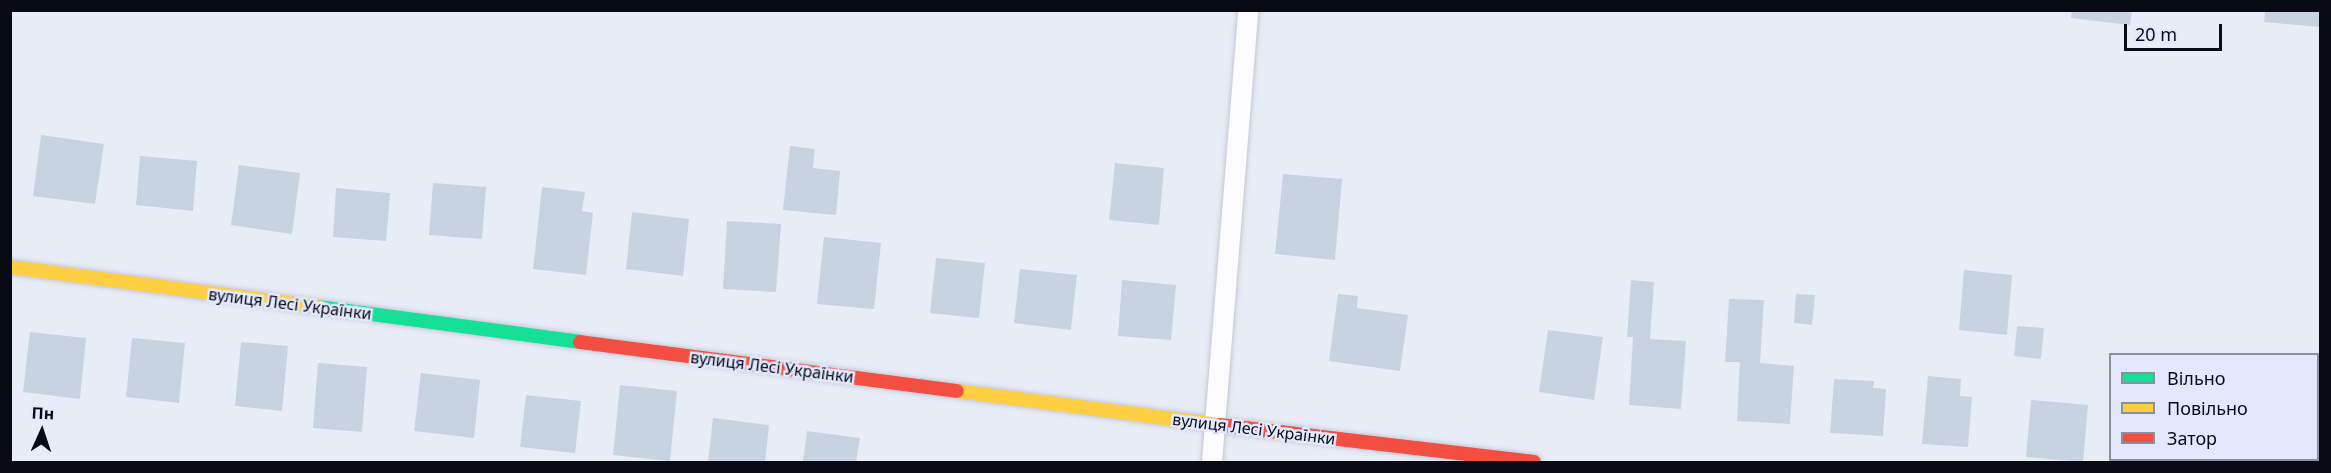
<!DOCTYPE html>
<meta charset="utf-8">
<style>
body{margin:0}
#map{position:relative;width:2331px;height:473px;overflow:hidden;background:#e8ecf7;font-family:"Noto Sans",sans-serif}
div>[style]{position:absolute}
.building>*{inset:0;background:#c8d3e1}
.roads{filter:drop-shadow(0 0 2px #c5c9d4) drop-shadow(0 0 2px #c5c9d4)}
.lane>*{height:20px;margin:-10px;padding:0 10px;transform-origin:10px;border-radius:10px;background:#fcfcfe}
.fast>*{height:14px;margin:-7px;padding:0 7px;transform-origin:7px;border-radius:7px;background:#16e098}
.slow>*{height:14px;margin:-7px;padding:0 7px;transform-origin:7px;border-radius:7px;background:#ffcf43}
.jam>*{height:14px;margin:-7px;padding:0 7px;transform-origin:7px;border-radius:7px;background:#f24e42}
span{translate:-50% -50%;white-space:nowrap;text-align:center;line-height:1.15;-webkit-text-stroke:5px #e2e9fd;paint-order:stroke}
.street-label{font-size:16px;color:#080b16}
.frame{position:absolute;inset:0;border:12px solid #080b16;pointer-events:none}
.legend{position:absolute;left:2109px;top:353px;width:210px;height:108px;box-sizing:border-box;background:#e2e9fd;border:2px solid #8b90a1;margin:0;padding:8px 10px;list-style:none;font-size:18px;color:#080b16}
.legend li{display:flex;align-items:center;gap:12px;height:30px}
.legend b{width:30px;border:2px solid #8b90a1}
.north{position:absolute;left:12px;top:401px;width:60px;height:60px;-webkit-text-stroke:4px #e2e9fd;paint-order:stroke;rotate:3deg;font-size:16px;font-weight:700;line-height:24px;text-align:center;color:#080b16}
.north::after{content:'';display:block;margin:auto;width:21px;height:27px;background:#080b16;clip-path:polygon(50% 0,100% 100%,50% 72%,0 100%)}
.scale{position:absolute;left:2124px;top:24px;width:98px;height:27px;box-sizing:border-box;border:3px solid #080b16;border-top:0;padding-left:8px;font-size:18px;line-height:21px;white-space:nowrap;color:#080b16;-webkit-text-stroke:4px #e2e9fd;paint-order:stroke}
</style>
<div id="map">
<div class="building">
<div style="clip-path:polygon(2072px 10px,2132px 10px,2130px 25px,2071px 18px)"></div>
<div style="clip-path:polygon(2265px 10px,2320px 10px,2320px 27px,2264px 22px)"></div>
<div style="clip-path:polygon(41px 135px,104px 144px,95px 204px,33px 196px)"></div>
<div style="clip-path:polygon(790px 146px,815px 149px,813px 168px,840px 171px,836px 215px,783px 210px)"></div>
<div style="clip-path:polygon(140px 156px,197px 161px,193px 211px,136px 205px)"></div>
<div style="clip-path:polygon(1115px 163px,1164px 168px,1159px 225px,1109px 220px)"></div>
<div style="clip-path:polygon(239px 165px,300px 173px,292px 234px,231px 225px)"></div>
<div style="clip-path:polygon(1283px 174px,1342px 179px,1335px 260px,1275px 254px)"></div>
<div style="clip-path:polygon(433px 183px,486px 187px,482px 239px,429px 235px)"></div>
<div style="clip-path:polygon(542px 187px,585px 192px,582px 211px,593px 213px,586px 275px,533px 269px)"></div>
<div style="clip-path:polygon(336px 188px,390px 193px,386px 241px,333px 237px)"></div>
<div style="clip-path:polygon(632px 212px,689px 219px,683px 276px,626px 269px)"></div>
<div style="clip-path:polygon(727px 221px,781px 224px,776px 292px,723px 289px)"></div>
<div style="clip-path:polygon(824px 237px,881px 243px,874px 309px,817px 304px)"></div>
<div style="clip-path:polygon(936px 258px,985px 263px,979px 318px,930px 313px)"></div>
<div style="clip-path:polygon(1020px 269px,1077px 275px,1071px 330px,1014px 323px)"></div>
<div style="clip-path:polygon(1964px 270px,2012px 275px,2007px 335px,1959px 330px)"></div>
<div style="clip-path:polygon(1122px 280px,1176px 285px,1171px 340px,1118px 336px)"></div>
<div style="clip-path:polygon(1631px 280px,1654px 282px,1650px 339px,1686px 341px,1681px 409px,1629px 405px,1633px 337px,1627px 337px)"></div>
<div style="clip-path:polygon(1338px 294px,1358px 296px,1357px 308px,1408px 315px,1400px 371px,1329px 361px)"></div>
<div style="clip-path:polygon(1796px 294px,1815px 295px,1812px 325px,1794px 323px)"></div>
<div style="clip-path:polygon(1729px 299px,1764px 300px,1760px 363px,1794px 366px,1790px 424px,1737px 421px,1740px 362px,1725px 362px)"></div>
<div style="clip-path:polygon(2017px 326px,2044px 328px,2041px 359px,2014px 356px)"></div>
<div style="clip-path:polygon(1548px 330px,1603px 337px,1594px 400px,1539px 392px)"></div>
<div style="clip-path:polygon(30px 332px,86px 338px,80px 399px,23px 392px)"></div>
<div style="clip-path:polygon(132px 338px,185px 343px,179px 403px,126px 397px)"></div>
<div style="clip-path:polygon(241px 342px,288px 346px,282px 411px,235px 406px)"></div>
<div style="clip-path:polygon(318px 363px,367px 367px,362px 432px,313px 428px)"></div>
<div style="clip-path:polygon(421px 373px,480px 380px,474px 438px,414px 431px)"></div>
<div style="clip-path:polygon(1928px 376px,1961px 379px,1960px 396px,1972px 397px,1968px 447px,1922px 444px)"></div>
<div style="clip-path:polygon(1834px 379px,1874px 381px,1873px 388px,1886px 389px,1883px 436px,1830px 433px)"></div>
<div style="clip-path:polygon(620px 385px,677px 391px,670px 461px,613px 455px)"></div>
<div style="clip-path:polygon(526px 395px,581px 401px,575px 453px,520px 447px)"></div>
<div style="clip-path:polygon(2031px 400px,2088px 405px,2083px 462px,2026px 457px)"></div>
<div style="clip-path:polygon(713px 418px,769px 425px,765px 462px,708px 462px)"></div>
<div style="clip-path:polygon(2318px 422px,2320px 462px,2308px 462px,2318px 460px)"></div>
<div style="clip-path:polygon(807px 431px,860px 438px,856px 462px,803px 462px)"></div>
<div style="clip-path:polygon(2130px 460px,2177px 460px,2130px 462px)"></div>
<div style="clip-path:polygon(2222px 460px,2270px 460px,2222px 462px)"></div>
</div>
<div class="roads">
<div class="lane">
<div style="left:1212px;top:462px;width:453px;rotate:-85.4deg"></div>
</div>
<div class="fast">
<div style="left:319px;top:307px;width:263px;rotate:7.6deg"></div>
</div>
<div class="slow">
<div style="left:10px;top:267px;width:312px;rotate:7.4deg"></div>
<div style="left:957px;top:391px;width:265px;rotate:7.4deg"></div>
</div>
<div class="jam">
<div style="left:580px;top:342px;width:380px;rotate:7.4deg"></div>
<div style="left:1220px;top:425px;width:316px;rotate:6.7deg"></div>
</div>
</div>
<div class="street-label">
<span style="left:290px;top:304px;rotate:7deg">вулиця Лесі Українки</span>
<span style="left:772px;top:367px;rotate:7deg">вулиця Лесі Українки</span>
<span style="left:1254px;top:429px;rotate:7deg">вулиця Лесі Українки</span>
</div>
<div class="frame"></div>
<ul class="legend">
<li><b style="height:8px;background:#16e098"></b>Вільно</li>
<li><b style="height:8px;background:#ffcf43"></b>Повільно</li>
<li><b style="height:8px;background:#f24e42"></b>Затор</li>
</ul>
<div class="north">Пн</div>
<div class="scale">20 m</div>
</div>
